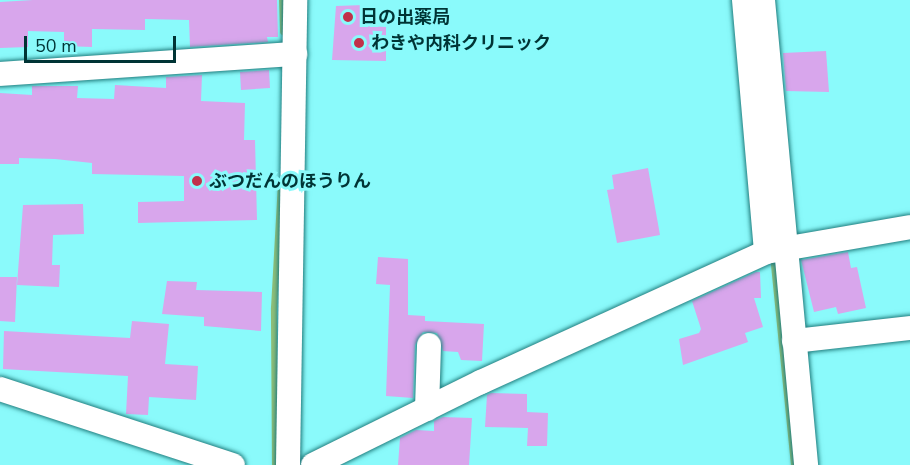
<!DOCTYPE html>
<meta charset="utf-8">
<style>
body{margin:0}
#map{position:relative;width:910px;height:465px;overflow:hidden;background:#8afafb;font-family:"Nunito Sans","Noto Sans JP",sans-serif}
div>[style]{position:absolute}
.stream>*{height:6px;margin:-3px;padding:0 3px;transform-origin:3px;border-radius:3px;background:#8fbf79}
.building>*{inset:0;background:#d8a6ec}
.roads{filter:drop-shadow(0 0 2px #227e7f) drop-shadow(0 0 2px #227e7f)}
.minor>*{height:24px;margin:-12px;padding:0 12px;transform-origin:12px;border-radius:12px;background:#fff}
.dots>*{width:16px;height:16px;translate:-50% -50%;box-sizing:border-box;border:3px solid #8afafb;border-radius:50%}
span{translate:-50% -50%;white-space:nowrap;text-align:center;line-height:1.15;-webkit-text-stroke:6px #8afafb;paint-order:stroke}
.poi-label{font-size:18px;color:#003435;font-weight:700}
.left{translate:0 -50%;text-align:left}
.scale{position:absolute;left:24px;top:36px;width:152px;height:27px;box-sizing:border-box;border:3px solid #003435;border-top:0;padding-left:8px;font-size:18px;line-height:21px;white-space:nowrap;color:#003435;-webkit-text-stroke:4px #8afafb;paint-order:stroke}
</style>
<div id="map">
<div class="stream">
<div style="left:282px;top:0;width:32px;rotate:88deg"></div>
<div style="left:773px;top:255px;width:211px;rotate:84.3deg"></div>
<div style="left:275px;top:465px;width:157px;rotate:-90.4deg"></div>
<div style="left:274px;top:308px;width:127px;rotate:-86.8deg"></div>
</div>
<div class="building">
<div style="clip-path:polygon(33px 0,277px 0,278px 37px,267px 37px,268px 42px,190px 47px,189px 20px,145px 19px,145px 30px,92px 29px,92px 47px,64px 46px,64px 32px,28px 31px,28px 47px,0 48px,0 2px)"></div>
<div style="clip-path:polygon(364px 5px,365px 26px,386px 27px,386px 61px,332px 60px,336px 6px)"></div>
<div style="clip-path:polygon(826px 51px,829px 92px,786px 91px,783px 53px)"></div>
<div style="clip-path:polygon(269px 70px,270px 88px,241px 90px,240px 72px)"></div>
<div style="clip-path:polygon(202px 75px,201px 101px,245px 103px,244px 140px,255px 140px,257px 220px,138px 223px,138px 202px,184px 201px,184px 176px,92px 174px,92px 163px,55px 159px,19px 158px,19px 164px,0 164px,0 93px,32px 95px,32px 86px,78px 86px,77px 98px,114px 99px,115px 85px,166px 88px,166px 77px)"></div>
<div style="clip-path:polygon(648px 168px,660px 235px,617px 243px,607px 190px,614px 189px,612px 175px)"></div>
<div style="clip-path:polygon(83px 204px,84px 234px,53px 235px,52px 265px,60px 265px,59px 287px,17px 285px,23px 205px)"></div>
<div style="clip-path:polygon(848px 252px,851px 268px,857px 267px,866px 308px,838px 314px,836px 307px,814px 312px,801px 260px)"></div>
<div style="clip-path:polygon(378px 257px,408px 259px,408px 315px,425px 316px,425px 321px,484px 324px,482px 361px,461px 360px,458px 352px,443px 351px,437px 333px,423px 332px,415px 345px,413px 398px,386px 396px,390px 285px,376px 284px)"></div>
<div style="clip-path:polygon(756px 272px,760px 272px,761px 298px,754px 298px,763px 327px,745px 333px,748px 342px,683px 365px,679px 339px,699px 333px,701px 329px,692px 301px)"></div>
<div style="clip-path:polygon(0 277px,17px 277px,15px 322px,0 321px)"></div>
<div style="clip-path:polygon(167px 281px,197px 282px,196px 290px,262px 292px,261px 331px,204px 326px,204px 317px,162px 314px)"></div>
<div style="clip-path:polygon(132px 321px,169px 324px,165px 364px,198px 366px,196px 400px,149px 397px,148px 415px,126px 414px,128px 376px,3px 369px,4px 331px,130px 338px)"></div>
<div style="clip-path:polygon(491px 393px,527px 394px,527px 412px,548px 413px,547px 446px,527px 446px,528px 428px,485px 427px,487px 395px)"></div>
<div style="clip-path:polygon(443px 417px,472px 418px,469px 465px,398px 465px,400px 438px,416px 430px,434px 431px,434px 421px)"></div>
</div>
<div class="roads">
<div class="minor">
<div style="left:744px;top:0;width:253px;rotate:85deg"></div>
<div style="left:763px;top:0;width:467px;rotate:84.7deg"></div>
<div style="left:0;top:74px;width:296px;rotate:-3.9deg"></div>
<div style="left:794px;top:341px;width:117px;rotate:-6.4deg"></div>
<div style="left:0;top:389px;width:245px;rotate:18.1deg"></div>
<div style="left:427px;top:409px;width:64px;rotate:-88.2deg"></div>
<div style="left:288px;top:465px;width:465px;rotate:-89.1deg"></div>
<div style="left:313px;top:465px;width:187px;rotate:-26.3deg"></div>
<div style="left:481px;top:382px;width:313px;rotate:-24.5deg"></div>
<div style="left:766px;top:252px;width:146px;rotate:-9.8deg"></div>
</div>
</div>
<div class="dots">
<div style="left:348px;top:17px;background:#c1304a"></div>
<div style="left:359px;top:43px;background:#c1304a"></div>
<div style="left:197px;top:181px;background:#c1304a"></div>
</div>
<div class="poi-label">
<span class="left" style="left:360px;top:17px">日の出薬局</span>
<span class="left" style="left:371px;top:43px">わきや内科クリニック</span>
<span class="left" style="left:209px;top:181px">ぶつだんのほうりん</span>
</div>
<div class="scale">50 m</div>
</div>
